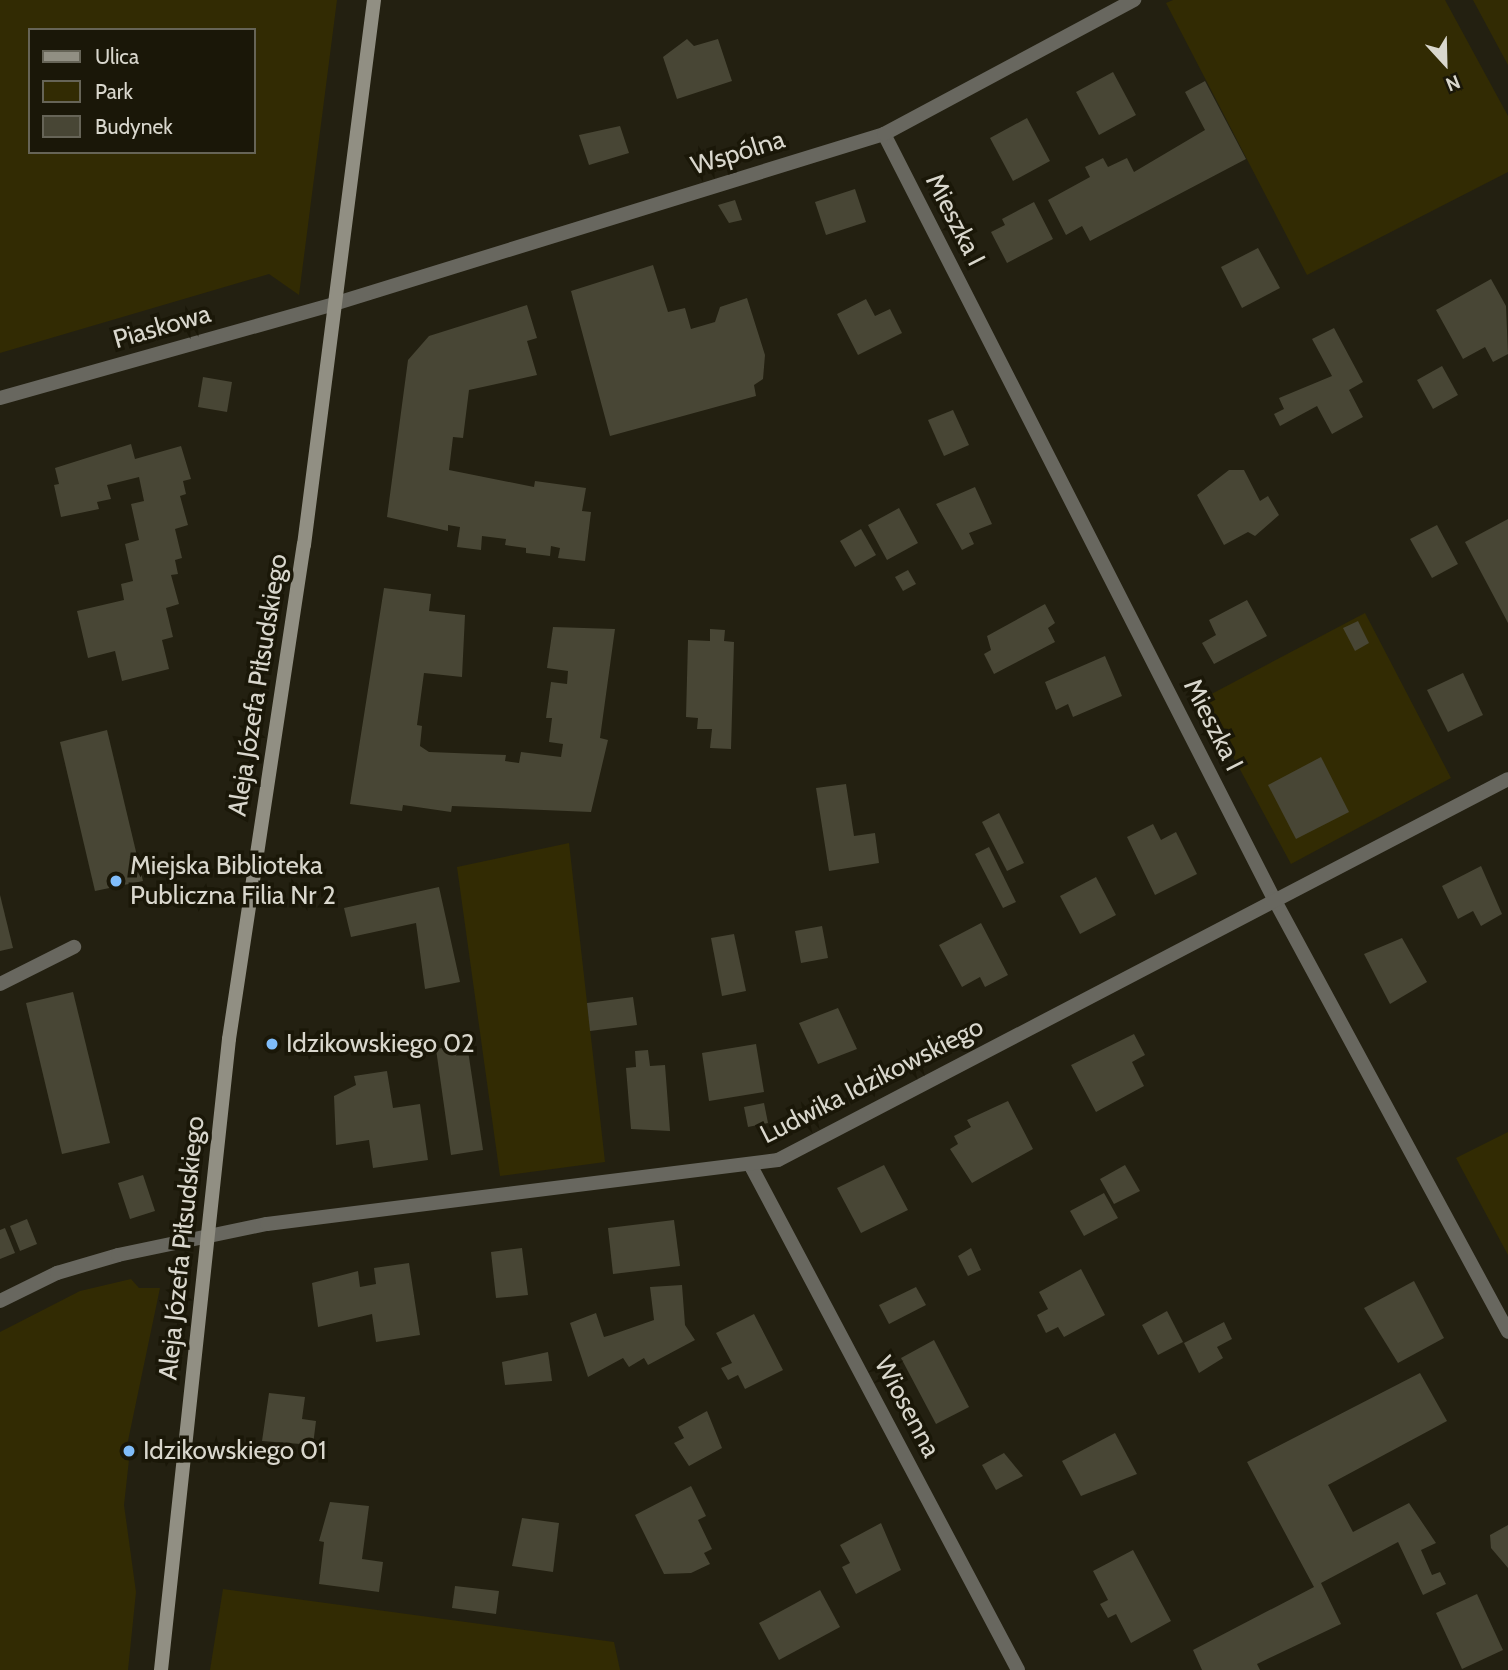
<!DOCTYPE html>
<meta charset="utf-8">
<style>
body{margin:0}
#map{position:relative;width:1508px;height:1670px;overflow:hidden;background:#232011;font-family:Cabin,sans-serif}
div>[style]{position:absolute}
.green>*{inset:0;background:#322b03}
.building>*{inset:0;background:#484635}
.lane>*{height:14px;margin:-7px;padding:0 7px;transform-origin:7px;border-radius:7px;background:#68675f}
.street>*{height:14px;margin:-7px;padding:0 7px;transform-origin:7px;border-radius:7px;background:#68675f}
.secondary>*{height:14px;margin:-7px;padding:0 7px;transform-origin:7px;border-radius:7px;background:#918f83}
.dots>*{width:19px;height:19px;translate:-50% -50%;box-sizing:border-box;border:4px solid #1a1708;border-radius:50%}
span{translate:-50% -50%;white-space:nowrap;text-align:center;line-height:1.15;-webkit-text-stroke:7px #1a1708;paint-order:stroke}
.street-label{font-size:26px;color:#d9d7cd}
.poi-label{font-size:26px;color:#d9d7cd}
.left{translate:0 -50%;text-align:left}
.legend{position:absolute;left:28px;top:28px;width:228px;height:126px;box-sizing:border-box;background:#1a1708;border:2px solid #666457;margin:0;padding:9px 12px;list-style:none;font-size:21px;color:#d9d7cd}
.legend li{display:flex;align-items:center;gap:14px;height:35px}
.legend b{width:35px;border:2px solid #666457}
.north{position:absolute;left:1410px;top:28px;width:70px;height:70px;-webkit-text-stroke:5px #1a1708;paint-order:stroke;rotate:158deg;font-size:19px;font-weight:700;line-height:28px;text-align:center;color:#d9d7cd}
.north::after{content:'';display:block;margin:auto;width:24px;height:32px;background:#d9d7cd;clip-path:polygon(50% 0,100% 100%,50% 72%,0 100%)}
</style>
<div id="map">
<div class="green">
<div style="clip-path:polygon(evenodd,0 0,337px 0,299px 295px,269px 274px,0 353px,0 0,30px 30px,254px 30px,254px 152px,30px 152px,30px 30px)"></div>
<div style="clip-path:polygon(1173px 0,1445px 0,1508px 116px,1508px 172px,1307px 275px,1166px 3px)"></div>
<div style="clip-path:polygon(1473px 0,1508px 0,1508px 65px)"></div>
<div style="clip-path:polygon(1365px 613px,1451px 778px,1291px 864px,1202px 699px)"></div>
<div style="clip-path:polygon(569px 843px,605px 1162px,500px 1176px,457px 867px)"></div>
<div style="clip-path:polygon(1508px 1132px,1508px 1255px,1456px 1158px)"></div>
<div style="clip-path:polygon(131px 1279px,139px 1288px,160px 1288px,124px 1460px,129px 1460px,124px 1505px,136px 1592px,128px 1670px,0 1670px,0 1332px,80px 1291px)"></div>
<div style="clip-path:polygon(223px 1589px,614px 1642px,620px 1670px,210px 1670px)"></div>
</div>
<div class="building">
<div style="clip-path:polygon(687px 39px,694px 46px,718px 39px,732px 81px,677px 99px,663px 57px)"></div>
<div style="clip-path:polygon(1113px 72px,1136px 115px,1099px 135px,1076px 92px)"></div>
<div style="clip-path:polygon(1205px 81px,1246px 159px,1090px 241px,1082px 226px,1066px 235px,1048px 200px,1090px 177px,1085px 167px,1103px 158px,1108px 167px,1127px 158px,1134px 172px,1205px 130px,1185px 92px)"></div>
<div style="clip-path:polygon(1027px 118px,1050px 161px,1013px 181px,990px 138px)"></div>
<div style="clip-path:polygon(620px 126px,629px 153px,589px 165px,579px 135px)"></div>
<div style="clip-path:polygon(855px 189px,866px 222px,826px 235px,815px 202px)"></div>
<div style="clip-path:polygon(735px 200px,742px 220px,729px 223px,718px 205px)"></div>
<div style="clip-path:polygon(1034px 202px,1053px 239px,1007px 263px,991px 232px,1005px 225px,1002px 219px)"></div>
<div style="clip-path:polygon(1258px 248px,1280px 288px,1242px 308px,1221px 267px)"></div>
<div style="clip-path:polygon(653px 265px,668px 312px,685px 308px,691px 329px,715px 322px,720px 307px,747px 298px,765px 355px,763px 379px,754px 385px,756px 396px,610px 436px,571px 291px)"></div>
<div style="clip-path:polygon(1491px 279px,1506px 306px,1508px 354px,1493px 362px,1485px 347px,1463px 359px,1436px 310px)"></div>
<div style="clip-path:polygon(866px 299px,875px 316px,890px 309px,902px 333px,858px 355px,837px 314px)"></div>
<div style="clip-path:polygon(527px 305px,537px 338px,527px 341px,537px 375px,469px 390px,463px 438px,453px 437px,449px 470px,534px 487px,535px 481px,586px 488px,582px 511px,591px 512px,585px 561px,558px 558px,560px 548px,551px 546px,550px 556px,526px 553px,526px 548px,505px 545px,506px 539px,482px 536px,481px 550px,457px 547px,460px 527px,448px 525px,448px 531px,387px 517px,408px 360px,429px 336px)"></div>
<div style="clip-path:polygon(1334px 328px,1363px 382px,1349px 390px,1363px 417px,1332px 434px,1317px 406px,1280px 426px,1274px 414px,1284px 409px,1279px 398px,1332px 376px,1312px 339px)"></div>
<div style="clip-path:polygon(1442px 366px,1458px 395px,1433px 409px,1417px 380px)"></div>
<div style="clip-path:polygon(203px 377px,232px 382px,227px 412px,198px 407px)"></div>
<div style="clip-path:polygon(953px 410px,969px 445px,944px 456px,928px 420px)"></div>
<div style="clip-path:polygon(131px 444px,135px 459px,181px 446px,191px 479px,183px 481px,186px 494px,180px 496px,188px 525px,175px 529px,182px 558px,175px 560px,178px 574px,171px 575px,179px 604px,166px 608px,173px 637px,162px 640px,169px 669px,122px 681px,115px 651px,88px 658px,77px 611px,124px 600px,121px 584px,133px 581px,125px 544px,139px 540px,131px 504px,144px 501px,139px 477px,107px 485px,111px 499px,97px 502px,99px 509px,61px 517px,54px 485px,59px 484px,55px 468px)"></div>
<div style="clip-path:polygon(1229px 470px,1244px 470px,1260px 501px,1268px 496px,1279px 515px,1255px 536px,1248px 532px,1224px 545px,1197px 495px)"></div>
<div style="clip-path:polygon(975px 487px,992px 524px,969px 533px,974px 544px,962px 550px,936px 504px)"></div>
<div style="clip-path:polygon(899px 508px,918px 543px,887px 560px,868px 525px)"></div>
<div style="clip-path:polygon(1508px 519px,1508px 623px,1465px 542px)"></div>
<div style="clip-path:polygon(1437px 525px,1458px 564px,1432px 578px,1410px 539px)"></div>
<div style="clip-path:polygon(861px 529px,876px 555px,855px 567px,840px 541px)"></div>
<div style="clip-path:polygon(908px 570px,916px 584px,903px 591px,895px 577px)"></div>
<div style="clip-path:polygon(384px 588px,431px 594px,429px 611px,465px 615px,462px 677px,424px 673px,417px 725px,422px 726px,420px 746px,429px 752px,506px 755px,505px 761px,519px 763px,521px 752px,561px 757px,563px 744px,549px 742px,552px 718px,546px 718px,551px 682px,567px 684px,568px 671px,547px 668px,553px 627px,615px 629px,600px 738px,608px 740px,591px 812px,452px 806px,451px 812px,403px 805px,402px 811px,350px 804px)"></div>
<div style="clip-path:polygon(1247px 600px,1267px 636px,1214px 664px,1202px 643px,1216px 635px,1209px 620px)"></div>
<div style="clip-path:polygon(1045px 604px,1055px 623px,1048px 628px,1055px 642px,994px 674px,984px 654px,991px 650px,987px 636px)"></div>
<div style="clip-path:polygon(1358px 621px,1369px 643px,1355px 651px,1343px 628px)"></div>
<div style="clip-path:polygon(710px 629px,725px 630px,724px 641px,734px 642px,731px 749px,710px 748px,712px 729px,697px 729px,698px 718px,686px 717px,688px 640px,710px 641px)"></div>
<div style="clip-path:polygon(1105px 656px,1122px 696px,1073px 717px,1068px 704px,1056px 710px,1045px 682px)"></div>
<div style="clip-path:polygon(1463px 673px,1483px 715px,1448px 732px,1427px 690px)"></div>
<div style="clip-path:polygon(107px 730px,143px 881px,95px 891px,60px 742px)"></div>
<div style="clip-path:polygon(1321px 757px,1349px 812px,1296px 839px,1268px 785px)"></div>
<div style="clip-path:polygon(846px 784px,854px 836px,875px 833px,879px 863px,829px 871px,816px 788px)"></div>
<div style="clip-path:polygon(999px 813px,1024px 863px,1007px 871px,982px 822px)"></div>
<div style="clip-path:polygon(1153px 824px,1161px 840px,1176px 832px,1197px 874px,1155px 895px,1127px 837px)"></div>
<div style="clip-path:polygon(989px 847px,1016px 902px,1003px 908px,975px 854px)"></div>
<div style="clip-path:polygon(1481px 866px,1502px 914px,1481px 926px,1473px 911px,1458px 919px,1442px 886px)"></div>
<div style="clip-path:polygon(1096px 877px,1116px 915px,1080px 934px,1060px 896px)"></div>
<div style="clip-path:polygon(439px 887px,460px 982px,425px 989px,416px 923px,351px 937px,344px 908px)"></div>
<div style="clip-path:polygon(0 895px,13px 948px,0 951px)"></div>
<div style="clip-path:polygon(981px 923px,1008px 975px,985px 987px,980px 977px,962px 987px,939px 945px)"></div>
<div style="clip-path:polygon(822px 926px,828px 958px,801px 963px,795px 931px)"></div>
<div style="clip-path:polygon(734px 934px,746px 991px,722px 996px,711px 938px)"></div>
<div style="clip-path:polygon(1402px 938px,1427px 982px,1390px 1004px,1364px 954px)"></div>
<div style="clip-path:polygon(73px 992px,110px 1143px,62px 1154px,26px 1003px)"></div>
<div style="clip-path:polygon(633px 997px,637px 1025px,590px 1031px,587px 1003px)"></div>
<div style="clip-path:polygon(838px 1008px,857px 1049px,818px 1064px,799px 1023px)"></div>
<div style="clip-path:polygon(1134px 1034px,1145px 1055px,1132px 1062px,1144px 1086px,1096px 1112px,1071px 1065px)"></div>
<div style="clip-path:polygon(467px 1044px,483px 1150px,451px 1155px,436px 1049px)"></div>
<div style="clip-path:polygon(756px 1044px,764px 1092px,709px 1101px,702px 1053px)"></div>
<div style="clip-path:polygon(648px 1050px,650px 1066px,665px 1065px,670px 1131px,631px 1129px,626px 1068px,636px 1067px,635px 1051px)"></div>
<div style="clip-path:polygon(387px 1071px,393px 1108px,420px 1104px,428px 1160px,373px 1168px,369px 1140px,336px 1145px,334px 1096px,356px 1085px,354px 1076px)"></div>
<div style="clip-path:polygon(1008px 1101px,1033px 1149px,972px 1183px,950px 1149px,958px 1144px,954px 1136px,971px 1127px,967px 1120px)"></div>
<div style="clip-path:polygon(764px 1103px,768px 1123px,748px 1127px,744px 1107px)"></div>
<div style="clip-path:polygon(884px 1165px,908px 1210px,861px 1233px,837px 1188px)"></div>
<div style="clip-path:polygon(1125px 1165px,1140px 1191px,1114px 1204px,1100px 1179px)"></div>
<div style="clip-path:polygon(143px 1175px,155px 1211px,130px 1219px,118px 1183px)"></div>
<div style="clip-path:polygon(1104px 1193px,1118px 1218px,1084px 1236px,1070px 1211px)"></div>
<div style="clip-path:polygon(27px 1219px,37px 1244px,20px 1251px,10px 1226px)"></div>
<div style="clip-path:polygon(674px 1220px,680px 1266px,613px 1274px,608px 1228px)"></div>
<div style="clip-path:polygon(5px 1228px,15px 1253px,0 1259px,0 1230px)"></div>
<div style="clip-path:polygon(522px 1248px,528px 1295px,496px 1298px,491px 1252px)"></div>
<div style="clip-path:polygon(971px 1248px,981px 1270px,968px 1276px,958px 1256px)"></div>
<div style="clip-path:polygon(409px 1263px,420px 1335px,376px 1342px,372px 1314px,318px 1327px,312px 1283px,358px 1271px,360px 1287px,376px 1284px,374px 1268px)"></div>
<div style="clip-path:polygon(1081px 1269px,1105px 1315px,1064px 1337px,1058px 1327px,1046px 1333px,1037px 1315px,1048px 1309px,1039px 1292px)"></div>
<div style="clip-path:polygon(1414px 1281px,1444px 1338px,1398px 1363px,1364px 1308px)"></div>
<div style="clip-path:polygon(682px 1285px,685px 1325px,695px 1340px,648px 1365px,644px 1358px,629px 1367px,623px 1358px,588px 1377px,570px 1323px,596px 1313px,604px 1337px,611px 1335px,654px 1320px,650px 1287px)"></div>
<div style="clip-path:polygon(916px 1287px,926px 1305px,889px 1324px,879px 1305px)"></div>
<div style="clip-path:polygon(1167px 1311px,1183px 1342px,1158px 1355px,1142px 1325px)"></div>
<div style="clip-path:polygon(754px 1314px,783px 1370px,745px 1389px,738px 1375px,728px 1380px,721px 1368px,732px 1363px,716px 1333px)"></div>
<div style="clip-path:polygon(1224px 1322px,1232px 1339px,1217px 1347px,1223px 1358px,1199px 1373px,1184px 1343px)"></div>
<div style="clip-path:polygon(934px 1340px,969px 1407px,936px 1424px,901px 1358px)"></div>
<div style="clip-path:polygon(548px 1352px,552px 1381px,505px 1385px,502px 1362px)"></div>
<div style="clip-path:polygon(1420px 1373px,1447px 1421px,1328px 1485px,1353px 1532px,1409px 1503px,1436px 1543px,1421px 1550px,1432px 1575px,1440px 1572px,1446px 1584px,1423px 1595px,1398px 1542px,1321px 1583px,1341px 1624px,1257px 1664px,1260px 1670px,1202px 1670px,1193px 1650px,1314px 1587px,1247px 1462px)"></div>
<div style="clip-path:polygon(269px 1393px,305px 1397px,302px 1419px,316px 1421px,313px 1445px,262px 1441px)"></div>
<div style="clip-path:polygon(707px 1411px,722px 1448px,689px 1466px,674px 1443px,684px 1438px,678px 1427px)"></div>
<div style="clip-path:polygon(1115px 1433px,1137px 1474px,1081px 1496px,1062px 1461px)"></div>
<div style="clip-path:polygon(1004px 1453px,1023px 1476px,996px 1490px,982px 1465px)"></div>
<div style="clip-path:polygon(691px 1486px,706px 1516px,698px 1520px,712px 1549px,704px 1553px,710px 1564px,691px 1573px,664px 1574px,635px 1515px)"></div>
<div style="clip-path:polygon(330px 1502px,369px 1506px,362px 1559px,383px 1562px,379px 1592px,319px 1584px,324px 1542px,319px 1541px)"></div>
<div style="clip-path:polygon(522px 1518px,559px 1523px,553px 1572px,512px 1566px)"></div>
<div style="clip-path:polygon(881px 1523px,901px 1570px,856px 1594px,842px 1567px,850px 1563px,840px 1545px)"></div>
<div style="clip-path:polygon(1508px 1525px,1508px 1568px,1491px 1548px,1490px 1535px)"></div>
<div style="clip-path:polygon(1133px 1550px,1171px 1621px,1131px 1643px,1116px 1614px,1108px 1618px,1100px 1604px,1108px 1600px,1093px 1571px)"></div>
<div style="clip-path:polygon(455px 1586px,499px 1591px,496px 1614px,452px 1608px)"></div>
<div style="clip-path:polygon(820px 1590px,840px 1627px,779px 1660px,759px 1623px)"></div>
<div style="clip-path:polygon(1477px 1594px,1503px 1650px,1462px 1669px,1436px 1613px)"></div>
</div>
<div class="lane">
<div style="left:0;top:984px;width:83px;rotate:-26.6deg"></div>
</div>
<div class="street">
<div style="left:884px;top:134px;width:859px;rotate:62.99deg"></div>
<div style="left:1274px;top:899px;width:492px;rotate:61.6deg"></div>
<div style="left:0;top:398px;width:350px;rotate:-15.7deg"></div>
<div style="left:337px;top:303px;width:573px;rotate:-17.17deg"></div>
<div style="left:884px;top:134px;width:284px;rotate:-28.2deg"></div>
<div style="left:752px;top:1168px;width:568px;rotate:62.08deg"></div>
<div style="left:0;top:1301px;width:64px;rotate:-26.2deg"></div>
<div style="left:57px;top:1273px;width:64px;rotate:-16.4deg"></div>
<div style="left:118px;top:1255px;width:152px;rotate:-11.8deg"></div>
<div style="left:267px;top:1224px;width:515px;rotate:-7.14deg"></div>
<div style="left:778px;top:1160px;width:823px;rotate:-27.56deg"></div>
</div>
<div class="secondary">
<div style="left:161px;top:1670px;width:635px;rotate:-83.85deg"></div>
<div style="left:229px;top:1039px;width:500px;rotate:-81.4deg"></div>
<div style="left:304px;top:545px;width:549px;rotate:-82.68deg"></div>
</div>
<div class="dots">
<div style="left:116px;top:881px;background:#80bdfa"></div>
<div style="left:272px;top:1044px;background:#80bdfa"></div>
<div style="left:129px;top:1451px;background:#80bdfa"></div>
</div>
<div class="street-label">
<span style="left:738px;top:153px;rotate:-17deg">Wspólna</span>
<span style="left:955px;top:220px;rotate:63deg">Mieszka I</span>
<span style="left:162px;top:327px;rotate:-16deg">Piaskowa</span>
<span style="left:258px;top:685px;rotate:-81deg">Aleja Józefa Piłsudskiego</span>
<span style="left:1213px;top:725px;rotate:63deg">Mieszka I</span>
<span style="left:872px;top:1081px;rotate:-27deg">Ludwika Idzikowskiego</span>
<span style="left:182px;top:1248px;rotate:-84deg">Aleja Józefa Piłsudskiego</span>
<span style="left:907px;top:1407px;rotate:62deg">Wiosenna</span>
</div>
<div class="poi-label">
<span class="left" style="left:130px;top:881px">Miejska Biblioteka<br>Publiczna Filia Nr 2</span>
<span class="left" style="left:286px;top:1044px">Idzikowskiego 02</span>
<span class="left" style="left:143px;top:1451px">Idzikowskiego 01</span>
</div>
<ul class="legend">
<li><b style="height:9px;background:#918f83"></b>Ulica</li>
<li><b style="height:19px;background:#322b03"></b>Park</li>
<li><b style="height:19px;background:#484635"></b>Budynek</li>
</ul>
<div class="north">N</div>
</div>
